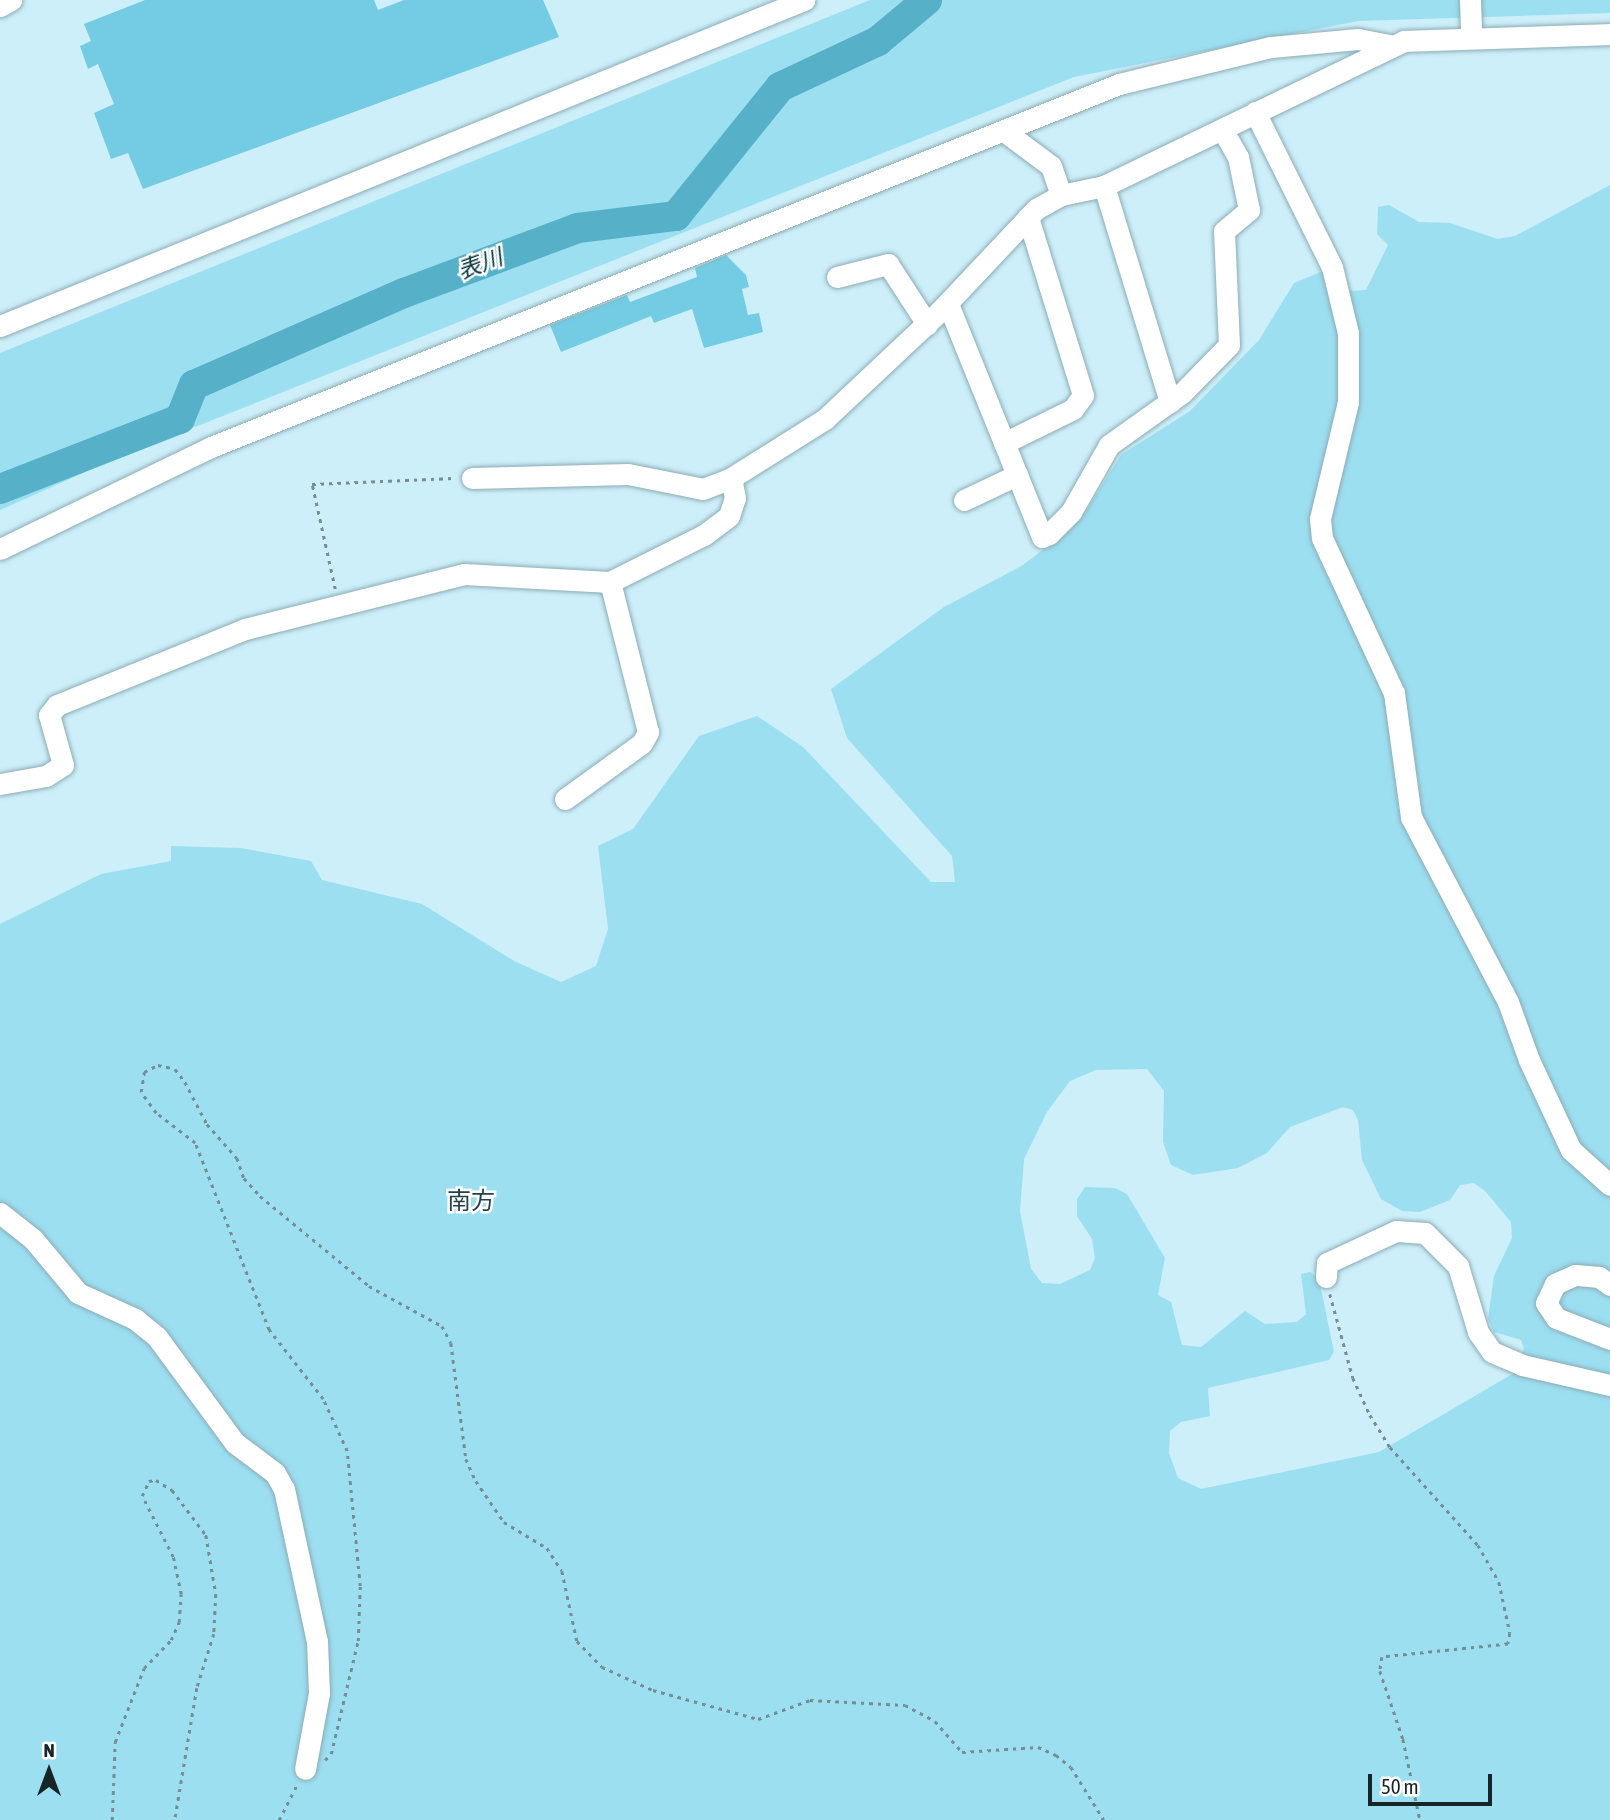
<!DOCTYPE html>
<meta charset="utf-8">
<style>
body{margin:0}
#map{position:relative;width:1610px;height:1820px;overflow:hidden;background:#cdeff9;font-family:"Asap Condensed","Noto Sans JP",sans-serif}
div>[style]{position:absolute}
.green>*{inset:0;background:#9cdff1}
.river>*{height:30px;margin:-15px;padding:0 15px;transform-origin:15px;border-radius:15px;background:#56b0c7}
.building>*{inset:0;background:#73cce4}
.path>*{height:2.5px;margin-top:-1.25px;transform-origin:0;background:repeating-linear-gradient(90deg,#758d93 0 3.5px,transparent 0 8.5px)}
.roads{filter:drop-shadow(0 0 2px #8cacb5) drop-shadow(0 0 2px #8cacb5)}
.minor>*{height:21px;margin:-10.5px;padding:0 10.5px;transform-origin:10.5px;border-radius:10.5px;background:#fff}
span{translate:-50% -50%;white-space:nowrap;text-align:center;line-height:1.15;-webkit-text-stroke:5px #fff;paint-order:stroke}
.water-label{font-size:23px;color:#05323c;font-style:italic}
.quarter-label{font-size:24px;color:#25424a}
.north{position:absolute;left:14px;top:1736px;width:70px;height:70px;-webkit-text-stroke:5px #fff;paint-order:stroke;rotate:0deg;font-size:19px;font-weight:700;line-height:28px;text-align:center;color:#182528}
.north::after{content:'';display:block;margin:auto;width:24px;height:32px;background:#182528;clip-path:polygon(50% 0,100% 100%,50% 72%,0 100%)}
.scale{position:absolute;left:1368px;top:1774px;width:124px;height:32px;box-sizing:border-box;border:4px solid #182528;border-top:0;padding-left:9px;font-size:21px;line-height:24px;white-space:nowrap;color:#182528;-webkit-text-stroke:5px #fff;paint-order:stroke}
</style>
<div id="map">
<div class="green">
<div style="clip-path:polygon(870px 0,1610px 0,1610px 13px,1358px 21px,1074px 77px,117px 458px,0 510px,0 353px)"></div>
<div style="clip-path:polygon(evenodd,1610px 185px,1610px 1820px,0 1820px,0 924px,101px 874px,171px 861px,171px 846px,241px 848px,311px 861px,322px 880px,422px 904px,514px 961px,561px 982px,596px 966px,608px 929px,598px 846px,633px 829px,699px 736px,757px 716px,803px 747px,931px 882px,955px 882px,952px 856px,847px 738px,831px 689px,944px 607px,1023px 565px,1063px 534px,1086px 511px,1121px 455px,1190px 411px,1259px 340px,1294px 283px,1338px 265px,1351px 291px,1366px 290px,1388px 245px,1377px 234px,1378px 207px,1389px 205px,1419px 222px,1450px 223px,1498px 239px,1515px 236px,1610px 185px,1147px 1069px,1164px 1091px,1163px 1142px,1171px 1165px,1193px 1175px,1238px 1168px,1267px 1153px,1290px 1127px,1343px 1107px,1353px 1110px,1358px 1120px,1362px 1160px,1381px 1199px,1402px 1211px,1420px 1212px,1450px 1200px,1460px 1185px,1474px 1183px,1485px 1191px,1511px 1222px,1512px 1238px,1494px 1276px,1488px 1319px,1494px 1332px,1521px 1340px,1524px 1349px,1514px 1373px,1379px 1452px,1201px 1489px,1178px 1478px,1169px 1453px,1170px 1431px,1181px 1422px,1210px 1416px,1208px 1388px,1329px 1360px,1334px 1352px,1319px 1279px,1310px 1272px,1301px 1274px,1306px 1314px,1297px 1322px,1265px 1324px,1245px 1311px,1201px 1347px,1182px 1345px,1171px 1302px,1158px 1295px,1165px 1258px,1127px 1194px,1115px 1188px,1085px 1187px,1077px 1199px,1077px 1216px,1092px 1239px,1095px 1258px,1090px 1270px,1060px 1284px,1042px 1283px,1031px 1269px,1020px 1211px,1024px 1159px,1047px 1112px,1070px 1081px,1096px 1070px,1147px 1069px)"></div>
</div>
<div class="river">
<div style="left:0;top:489px;width:193px;rotate:-21.3deg"></div>
<div style="left:180px;top:419px;width:37px;rotate:-68deg"></div>
<div style="left:194px;top:385px;width:229px;rotate:-23.7deg"></div>
<div style="left:404px;top:293px;width:186px;rotate:-20.5deg"></div>
<div style="left:578px;top:228px;width:99px;rotate:-7deg"></div>
<div style="left:676px;top:216px;width:166px;rotate:-51.1deg"></div>
<div style="left:780px;top:87px;width:108px;rotate:-25.1deg"></div>
<div style="left:878px;top:41px;width:64px;rotate:-39.9deg"></div>
</div>
<div class="building">
<div style="clip-path:polygon(145px 0,374px 0,378px 10px,404px 0,543px 0,559px 37px,143px 189px,128px 153px,111px 159px,94px 113px,114px 104px,98px 64px,88px 69px,80px 46px,91px 41px,84px 24px)"></div>
<div style="clip-path:polygon(726px 255px,746px 275px,749px 287px,742px 289px,748px 315px,759px 313px,763px 332px,704px 348px,692px 309px,654px 323px,651px 316px,561px 352px,550px 325px,627px 295px,630px 302px,697px 277px,695px 268px)"></div>
</div>
<div class="path">
<div style="left:335px;top:589px;width:107px;rotate:-102.4deg"></div>
<div style="left:312px;top:484px;width:142px;rotate:-2.4deg"></div>
<div style="left:1330px;top:1294px;width:87px;rotate:74.7deg"></div>
<div style="left:1353px;top:1378px;width:41px;rotate:65.3deg"></div>
<div style="left:1370px;top:1415px;width:38px;rotate:58deg"></div>
<div style="left:1390px;top:1447px;width:132px;rotate:48.1deg"></div>
<div style="left:1478px;top:1545px;width:43px;rotate:60.4deg"></div>
<div style="left:1499px;top:1582px;width:52px;rotate:77.8deg"></div>
<div style="left:1510px;top:1633px;width:11px;rotate:100deg"></div>
<div style="left:1508px;top:1644px;width:127px;rotate:174.1deg"></div>
<div style="left:1382px;top:1657px;width:14px;rotate:98deg"></div>
<div style="left:1380px;top:1671px;width:72px;rotate:71.3deg"></div>
<div style="left:1403px;top:1739px;width:83px;rotate:78.1deg"></div>
<div style="left:325px;top:1760px;width:8px;rotate:-45deg"></div>
<div style="left:331px;top:1754px;width:116px;rotate:-76.6deg"></div>
<div style="left:358px;top:1641px;width:55px;rotate:-87.9deg"></div>
<div style="left:360px;top:1586px;width:136px;rotate:-95.5deg"></div>
<div style="left:347px;top:1451px;width:57px;rotate:-114.8deg"></div>
<div style="left:323px;top:1399px;width:88px;rotate:-128deg"></div>
<div style="left:269px;top:1330px;width:201px;rotate:-111.6deg"></div>
<div style="left:195px;top:1143px;width:49px;rotate:-142.4deg"></div>
<div style="left:156px;top:1113px;width:26px;rotate:-126deg"></div>
<div style="left:141px;top:1092px;width:20px;rotate:-81deg"></div>
<div style="left:144px;top:1072px;width:16px;rotate:-27deg"></div>
<div style="left:158px;top:1065px;width:17px;rotate:13deg"></div>
<div style="left:175px;top:1069px;width:16px;rotate:52deg"></div>
<div style="left:185px;top:1082px;width:47px;rotate:62.4deg"></div>
<div style="left:207px;top:1124px;width:45px;rotate:48.6deg"></div>
<div style="left:237px;top:1158px;width:21px;rotate:71deg"></div>
<div style="left:244px;top:1178px;width:24px;rotate:48deg"></div>
<div style="left:260px;top:1196px;width:141px;rotate:39.5deg"></div>
<div style="left:369px;top:1286px;width:83px;rotate:28.7deg"></div>
<div style="left:442px;top:1326px;width:19px;rotate:62deg"></div>
<div style="left:451px;top:1343px;width:117px;rotate:82.6deg"></div>
<div style="left:466px;top:1459px;width:24px;rotate:66deg"></div>
<div style="left:476px;top:1481px;width:50px;rotate:55.7deg"></div>
<div style="left:504px;top:1522px;width:50px;rotate:31.2deg"></div>
<div style="left:547px;top:1548px;width:27px;rotate:57deg"></div>
<div style="left:562px;top:1571px;width:72px;rotate:77.9deg"></div>
<div style="left:577px;top:1641px;width:36px;rotate:46deg"></div>
<div style="left:602px;top:1667px;width:56px;rotate:24.3deg"></div>
<div style="left:653px;top:1690px;width:109px;rotate:15.4deg"></div>
<div style="left:758px;top:1719px;width:55px;rotate:-20.1deg"></div>
<div style="left:810px;top:1700px;width:95px;rotate:3deg"></div>
<div style="left:905px;top:1705px;width:34px;rotate:28deg"></div>
<div style="left:935px;top:1721px;width:41px;rotate:48.9deg"></div>
<div style="left:962px;top:1752px;width:76px;rotate:-3.8deg"></div>
<div style="left:1038px;top:1747px;width:20px;rotate:24deg"></div>
<div style="left:1056px;top:1755px;width:19px;rotate:39deg"></div>
<div style="left:1071px;top:1767px;width:62px;rotate:58.1deg"></div>
<div style="left:112px;top:1820px;width:78px;rotate:-87.8deg"></div>
<div style="left:115px;top:1742px;width:79px;rotate:-68.6deg"></div>
<div style="left:144px;top:1668px;width:39px;rotate:-46deg"></div>
<div style="left:171px;top:1640px;width:20px;rotate:-66deg"></div>
<div style="left:179px;top:1622px;width:28px;rotate:-86deg"></div>
<div style="left:181px;top:1594px;width:38px;rotate:-102deg"></div>
<div style="left:173px;top:1557px;width:68px;rotate:-116.9deg"></div>
<div style="left:142px;top:1496px;width:17px;rotate:-65deg"></div>
<div style="left:149px;top:1481px;width:7px;rotate:-8deg"></div>
<div style="left:156px;top:1480px;width:19px;rotate:32deg"></div>
<div style="left:172px;top:1490px;width:56px;rotate:52.9deg"></div>
<div style="left:206px;top:1535px;width:60px;rotate:80.4deg"></div>
<div style="left:216px;top:1594px;width:40px;rotate:92.9deg"></div>
<div style="left:214px;top:1634px;width:57px;rotate:107.5deg"></div>
<div style="left:197px;top:1688px;width:134px;rotate:99.5deg"></div>
<div style="left:279px;top:1820px;width:38px;rotate:-63deg"></div>
</div>
<div class="roads">
<div class="minor">
<div style="left:1470px;top:0;width:38px;rotate:88deg"></div>
<div style="left:0;top:6px;width:13px;rotate:-29deg"></div>
<div style="left:1255px;top:112px;width:173px;rotate:63.6deg"></div>
<div style="left:1332px;top:267px;width:68px;rotate:76.4deg"></div>
<div style="left:1348px;top:333px;width:69px;rotate:90deg"></div>
<div style="left:1348px;top:402px;width:120px;rotate:103.5deg"></div>
<div style="left:1320px;top:519px;width:19px;rotate:84deg"></div>
<div style="left:1322px;top:538px;width:171px;rotate:65.1deg"></div>
<div style="left:1394px;top:693px;width:125px;rotate:82.2deg"></div>
<div style="left:1411px;top:817px;width:209px;rotate:62.3deg"></div>
<div style="left:1508px;top:1002px;width:62px;rotate:70.1deg"></div>
<div style="left:1529px;top:1060px;width:99px;rotate:65deg"></div>
<div style="left:1571px;top:1150px;width:52px;rotate:41.9deg"></div>
<div style="left:1004px;top:131px;width:59px;rotate:36.7deg"></div>
<div style="left:1051px;top:166px;width:31px;rotate:71deg"></div>
<div style="left:1104px;top:186px;width:226px;rotate:73deg"></div>
<div style="left:837px;top:277px;width:53px;rotate:-14.3deg"></div>
<div style="left:888px;top:264px;width:72px;rotate:57deg"></div>
<div style="left:948px;top:304px;width:251px;rotate:68deg"></div>
<div style="left:1042px;top:537px;width:8px;rotate:-23deg"></div>
<div style="left:1049px;top:534px;width:31px;rotate:-45deg"></div>
<div style="left:1071px;top:512px;width:77px;rotate:-60.4deg"></div>
<div style="left:1109px;top:445px;width:90px;rotate:-35.5deg"></div>
<div style="left:1182px;top:393px;width:67px;rotate:-45.6deg"></div>
<div style="left:1229px;top:345px;width:114px;rotate:-92.5deg"></div>
<div style="left:1224px;top:231px;width:33px;rotate:-40deg"></div>
<div style="left:1249px;top:210px;width:54px;rotate:-101.7deg"></div>
<div style="left:1238px;top:157px;width:32px;rotate:-120deg"></div>
<div style="left:0;top:326px;width:868px;rotate:-22.07deg"></div>
<div style="left:1004px;top:443px;width:77px;rotate:-26.2deg"></div>
<div style="left:1073px;top:409px;width:17px;rotate:-54deg"></div>
<div style="left:1083px;top:395px;width:186px;rotate:-107.2deg"></div>
<div style="left:472px;top:478px;width:156px;rotate:-1.5deg"></div>
<div style="left:628px;top:474px;width:76px;rotate:11.3deg"></div>
<div style="left:703px;top:489px;width:30px;rotate:-21deg"></div>
<div style="left:964px;top:500px;width:59px;rotate:-25.3deg"></div>
<div style="left:0;top:549px;width:234px;rotate:-25.8deg"></div>
<div style="left:211px;top:447px;width:978px;rotate:-21.79deg"></div>
<div style="left:1119px;top:84px;width:156px;rotate:-13.7deg"></div>
<div style="left:1271px;top:47px;width:87px;rotate:-5.3deg"></div>
<div style="left:1358px;top:39px;width:33px;rotate:11deg"></div>
<div style="left:0;top:784px;width:47px;rotate:-9.9deg"></div>
<div style="left:46px;top:776px;width:20px;rotate:-33deg"></div>
<div style="left:63px;top:765px;width:52px;rotate:-105.6deg"></div>
<div style="left:49px;top:715px;width:13px;rotate:-51deg"></div>
<div style="left:57px;top:705px;width:203px;rotate:-22deg"></div>
<div style="left:245px;top:629px;width:226px;rotate:-14.1deg"></div>
<div style="left:464px;top:574px;width:146px;rotate:3.1deg"></div>
<div style="left:610px;top:582px;width:105px;rotate:-26.6deg"></div>
<div style="left:704px;top:535px;width:31px;rotate:-37deg"></div>
<div style="left:729px;top:516px;width:19px;rotate:-72deg"></div>
<div style="left:735px;top:498px;width:20px;rotate:-101deg"></div>
<div style="left:731px;top:478px;width:111px;rotate:-32.1deg"></div>
<div style="left:825px;top:419px;width:156px;rotate:-43.2deg"></div>
<div style="left:939px;top:312px;width:141px;rotate:-46.7deg"></div>
<div style="left:1036px;top:209px;width:29px;rotate:-29deg"></div>
<div style="left:1061px;top:195px;width:44px;rotate:-11.8deg"></div>
<div style="left:1104px;top:186px;width:333px;rotate:-25.8deg"></div>
<div style="left:1404px;top:41px;width:206px;rotate:-1.9deg"></div>
<div style="left:565px;top:799px;width:95px;rotate:-36deg"></div>
<div style="left:642px;top:743px;width:13px;rotate:-61deg"></div>
<div style="left:648px;top:732px;width:155px;rotate:-104.2deg"></div>
<div style="left:0;top:1213px;width:42px;rotate:38.2deg"></div>
<div style="left:33px;top:1239px;width:70px;rotate:50.2deg"></div>
<div style="left:78px;top:1293px;width:63px;rotate:24.5deg"></div>
<div style="left:135px;top:1319px;width:28px;rotate:39deg"></div>
<div style="left:157px;top:1337px;width:132px;rotate:53.7deg"></div>
<div style="left:235px;top:1443px;width:50px;rotate:36.9deg"></div>
<div style="left:275px;top:1473px;width:18px;rotate:61deg"></div>
<div style="left:284px;top:1489px;width:156px;rotate:77.8deg"></div>
<div style="left:317px;top:1641px;width:52px;rotate:87.8deg"></div>
<div style="left:319px;top:1693px;width:77px;rotate:100.4deg"></div>
<div style="left:1326px;top:1277px;width:14px;rotate:-86deg"></div>
<div style="left:1327px;top:1263px;width:76px;rotate:-24.9deg"></div>
<div style="left:1396px;top:1231px;width:29px;rotate:4deg"></div>
<div style="left:1425px;top:1233px;width:47px;rotate:45deg"></div>
<div style="left:1458px;top:1266px;width:69px;rotate:73.1deg"></div>
<div style="left:1478px;top:1332px;width:24px;rotate:55deg"></div>
<div style="left:1492px;top:1352px;width:33px;rotate:23deg"></div>
<div style="left:1522px;top:1365px;width:90px;rotate:12.8deg"></div>
<div style="left:1610px;top:1285px;width:14px;rotate:-144deg"></div>
<div style="left:1599px;top:1277px;width:24px;rotate:-175deg"></div>
<div style="left:1575px;top:1275px;width:22px;rotate:156deg"></div>
<div style="left:1555px;top:1284px;width:21px;rotate:115deg"></div>
<div style="left:1546px;top:1303px;width:18px;rotate:56deg"></div>
<div style="left:1556px;top:1318px;width:58px;rotate:21.3deg"></div>
</div>
</div>
<div class="water-label">
<span style="left:480px;top:264px;rotate:-20deg">表川</span>
</div>
<div class="quarter-label">
<span style="left:471px;top:1201px">南方</span>
</div>
<div class="north">N</div>
<div class="scale">50 m</div>
</div>
